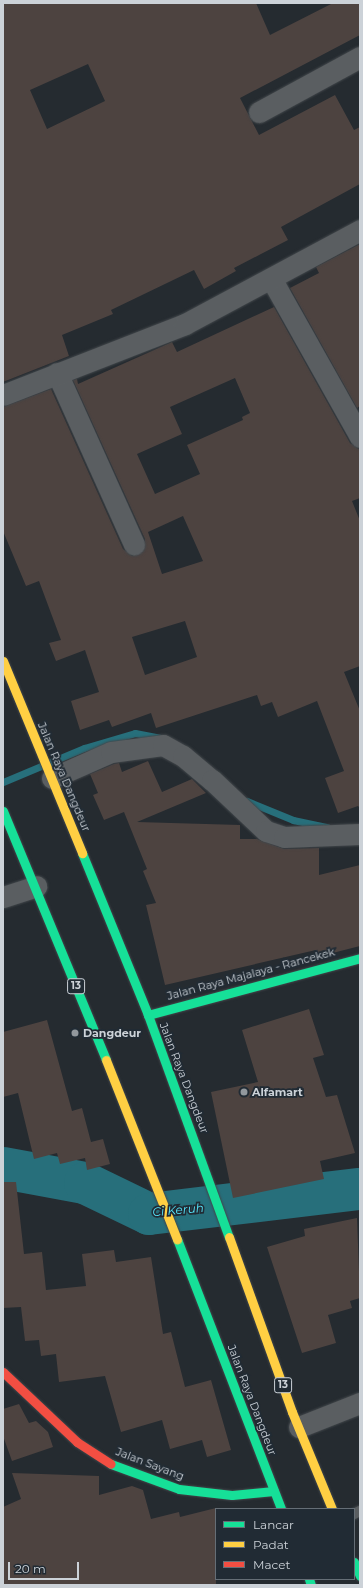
<!DOCTYPE html>
<style>
body{margin:0}
#map{position:relative;width:363px;height:1588px;overflow:hidden;background:#252b30;font-family:Montserrat,sans-serif}
div>[style]{position:absolute}
.stream>*{height:7px;margin:-3.5px;padding:0 3.5px;transform-origin:3.5px;border-radius:3.5px;background:#276f7b}
.river>*{height:42px;margin:-21px;padding:0 21px;transform-origin:21px;border-radius:21px;background:#276f7b}
.building>*{inset:0;background:#4d4340}
.roads{filter:drop-shadow(0 0 1px #41464a) drop-shadow(0 0 1px #41464a)}
.lane>*{height:10px;margin:-5px;padding:0 5px;transform-origin:5px;border-radius:5px;background:#5a5e61}
.street>*{height:21px;margin:-10.5px;padding:0 10.5px;transform-origin:10.5px;border-radius:10.5px;background:#5a5e61}
.fast>*{height:9px;margin:-4.5px;padding:0 4.5px;transform-origin:4.5px;border-radius:4.5px;background:#16e098}
.slow>*{height:9px;margin:-4.5px;padding:0 4.5px;transform-origin:4.5px;border-radius:4.5px;background:#ffcf43}
.jam>*{height:9px;margin:-4.5px;padding:0 4.5px;transform-origin:4.5px;border-radius:4.5px;background:#f24e42}
.dots>*{width:11px;height:11px;translate:-50% -50%;box-sizing:border-box;border:2px solid #212b34;border-radius:50%}
span{translate:-50% -50%;white-space:nowrap;text-align:center;line-height:1.15;-webkit-text-stroke:3.5px #212b34;paint-order:stroke}
.shield-label span{padding:1px 3px;background:#212b34;border:1px solid;border-radius:3px;-webkit-text-stroke-width:0}
.shield-label{font-size:10px;color:#ccd2d8;font-weight:700}
.street-label{font-size:11px;color:#ccd2d8}
.poi-label{font-size:11px;color:#ccd2d8;font-weight:700}
.left{translate:0 -50%;text-align:left}
.water-label{font-size:12px;color:#56e8ff;font-style:italic}
.frame{position:absolute;inset:0;border:4px solid #ccd2d8;pointer-events:none}
.legend{position:absolute;left:215px;top:1508px;width:140px;height:72px;box-sizing:border-box;background:#212b34;border:1px solid #656e76;margin:0;padding:5px 7px;list-style:none;font-size:12px;color:#ccd2d8}
.legend li{display:flex;align-items:center;gap:8px;height:20px}
.legend b{width:20px;border:1px solid #656e76}
.scale{position:absolute;left:8px;top:1562px;width:71px;height:18px;box-sizing:border-box;border:2px solid #ccd2d8;border-top:0;padding-left:5px;font-size:12px;line-height:14px;white-space:nowrap;color:#ccd2d8;-webkit-text-stroke:3px #212b34;paint-order:stroke}
</style>
<div id="map">
<div class="stream">
<div style="left:3px;top:782px;width:88px;rotate:-22.8deg"></div>
<div style="left:84px;top:748px;width:53px;rotate:-16.4deg"></div>
<div style="left:135px;top:733px;width:25px;rotate:11deg"></div>
<div style="left:247px;top:801px;width:50px;rotate:22.4deg"></div>
<div style="left:293px;top:820px;width:35px;rotate:12deg"></div>
</div>
<div class="river">
<div style="left:3px;top:1168px;width:83px;rotate:10.4deg"></div>
<div style="left:85px;top:1183px;width:71px;rotate:25.8deg"></div>
<div style="left:149px;top:1214px;width:212px;rotate:-6.8deg"></div>
</div>
<div class="building">
<div style="clip-path:polygon(evenodd,3px 3px,256px 3px,270px 35px,333px 3px,360px 3px,360px 35px,240px 98px,259px 135px,335px 95px,354px 130px,360px 127px,360px 184px,281px 227px,288px 240px,234px 268px,236px 271px,204px 289px,194px 270px,111px 310px,113px 314px,62px 335px,69px 356px,3px 382px,3px 3px,88px 64px,105px 101px,47px 129px,30px 90px,88px 64px)"></div>
<div style="clip-path:polygon(360px 244px,360px 406px,357px 408px,290px 288px,319px 273px,316px 267px)"></div>
<div style="clip-path:polygon(evenodd,274px 307px,350px 443px,360px 450px,360px 498px,352px 501px,360px 521px,360px 666px,344px 672px,360px 711px,360px 808px,358px 806px,338px 813px,325px 778px,344px 771px,317px 701px,278px 717px,272px 702px,261px 706px,257px 695px,156px 728px,151px 713px,112px 727px,109px 720px,80px 730px,71px 701px,99px 692px,85px 650px,56px 661px,49px 643px,61px 640px,39px 581px,26px 586px,3px 531px,3px 407px,51px 389px,123px 549px,132px 556px,143px 551px,145px 539px,73px 380px,77px 379px,78px 384px,172px 342px,177px 352px,274px 307px,235px 378px,250px 413px,242px 417px,243px 420px,187px 445px,200px 474px,155px 494px,137px 454px,182px 434px,170px 407px,235px 378px,274px 307px,183px 516px,203px 561px,162px 574px,148px 532px,183px 516px,274px 307px,185px 621px,197px 657px,145px 675px,132px 637px,185px 621px)"></div>
<div style="clip-path:polygon(148px 761px,162px 792px,192px 779px,206px 793px,137px 822px,240px 825px,240px 839px,257px 839px,284px 849px,319px 848px,319px 875px,360px 865px,360px 946px,317px 957px,316px 950px,165px 985px,146px 905px,156px 903px,143px 871px,147px 869px,124px 812px,104px 820px,93px 795px,98px 793px,90px 774px,114px 764px,119px 763px,122px 772px)"></div>
<div style="clip-path:polygon(309px 1009px,324px 1055px,313px 1058px,326px 1097px,337px 1095px,355px 1153px,320px 1161px,324px 1179px,233px 1198px,211px 1092px,258px 1082px,242px 1030px)"></div>
<div style="clip-path:polygon(47px 1020px,72px 1111px,82px 1108px,91px 1142px,103px 1139px,110px 1164px,87px 1170px,85px 1158px,60px 1164px,57px 1153px,34px 1159px,18px 1093px,3px 1097px,3px 1032px)"></div>
<div style="clip-path:polygon(3px 1182px,16px 1182px,24px 1254px,42px 1252px,46px 1290px,86px 1286px,82px 1254px,114px 1250px,116px 1262px,151px 1257px,163px 1334px,171px 1332px,185px 1387px,211px 1380px,231px 1450px,207px 1457px,202px 1440px,170px 1449px,162px 1420px,121px 1432px,105px 1376px,59px 1382px,56px 1354px,41px 1356px,39px 1340px,25px 1341px,21px 1307px,3px 1308px)"></div>
<div style="clip-path:polygon(357px 1218px,360px 1298px,350px 1301px,352px 1308px,328px 1315px,336px 1343px,302px 1353px,267px 1247px,305px 1236px,304px 1229px)"></div>
<div style="clip-path:polygon(19px 1404px,29px 1423px,36px 1421px,48px 1432px,53px 1447px,12px 1461px,3px 1436px,3px 1409px)"></div>
<div style="clip-path:polygon(12px 1473px,99px 1476px,99px 1495px,132px 1486px,143px 1490px,151px 1519px,179px 1512px,180px 1517px,216px 1508px,216px 1585px,3px 1585px,3px 1507px,21px 1499px)"></div>
</div>
<div class="roads">
<div class="lane">
<div style="left:354px;top:1514px;width:7px;rotate:-27deg"></div>
</div>
<div class="street">
<div style="left:259px;top:112px;width:115px;rotate:-28.6deg"></div>
<div style="left:272px;top:280px;width:180px;rotate:60.7deg"></div>
<div style="left:57px;top:373px;width:188px;rotate:65.8deg"></div>
<div style="left:3px;top:395px;width:195px;rotate:-21.3deg"></div>
<div style="left:185px;top:324px;width:199px;rotate:-28.2deg"></div>
<div style="left:52px;top:778px;width:64px;rotate:-23.8deg"></div>
<div style="left:111px;top:752px;width:52px;rotate:-7.7deg"></div>
<div style="left:163px;top:745px;width:23px;rotate:29deg"></div>
<div style="left:183px;top:756px;width:38px;rotate:40deg"></div>
<div style="left:212px;top:780px;width:74px;rotate:43.4deg"></div>
<div style="left:266px;top:831px;width:19px;rotate:18deg"></div>
<div style="left:284px;top:837px;width:76px;rotate:-2.3deg"></div>
<div style="left:3px;top:897px;width:35px;rotate:-18deg"></div>
<div style="left:299px;top:1427px;width:66px;rotate:-21.5deg"></div>
</div>
<div class="fast">
<div style="left:3px;top:811px;width:269px;rotate:67.5deg"></div>
<div style="left:82px;top:853px;width:175px;rotate:67.8deg"></div>
<div style="left:148px;top:1015px;width:236px;rotate:70deg"></div>
<div style="left:148px;top:1015px;width:220px;rotate:-15deg"></div>
<div style="left:177px;top:1239px;width:289px;rotate:68.9deg"></div>
<div style="left:111px;top:1464px;width:72px;rotate:20.2deg"></div>
<div style="left:179px;top:1489px;width:53px;rotate:6.5deg"></div>
<div style="left:232px;top:1495px;width:42px;rotate:-5.4deg"></div>
<div style="left:354px;top:1562px;width:15px;rotate:67deg"></div>
<div style="left:309px;top:1579px;width:6px;rotate:72deg"></div>
</div>
<div class="slow">
<div style="left:3px;top:661px;width:208px;rotate:67.6deg"></div>
<div style="left:106px;top:1060px;width:193px;rotate:68.4deg"></div>
<div style="left:229px;top:1237px;width:186px;rotate:70.2deg"></div>
<div style="left:292px;top:1412px;width:105px;rotate:67.6deg"></div>
</div>
<div class="jam">
<div style="left:3px;top:1372px;width:102px;rotate:43.4deg"></div>
<div style="left:77px;top:1442px;width:40px;rotate:32.9deg"></div>
</div>
</div>
<div class="dots">
<div style="left:75px;top:1033px;background:#92989d"></div>
<div style="left:244px;top:1092px;background:#92989d"></div>
</div>
<div class="shield-label">
<span style="left:76px;top:986px">13</span>
<span style="left:283px;top:1385px">13</span>
</div>
<div class="street-label">
<span style="left:64px;top:777px;rotate:67deg">Jalan Raya Dangdeur</span>
<span style="left:251px;top:974px;rotate:-15deg">Jalan Raya Majalaya - Rancekek</span>
<span style="left:184px;top:1078px;rotate:69deg">Jalan Raya Dangdeur</span>
<span style="left:252px;top:1400px;rotate:69deg">Jalan Raya Dangdeur</span>
<span style="left:150px;top:1464px;rotate:21deg">Jalan Sayang</span>
</div>
<div class="poi-label">
<span class="left" style="left:83px;top:1033px">Dangdeur</span>
<span class="left" style="left:252px;top:1092px">Alfamart</span>
</div>
<div class="water-label">
<span style="left:178px;top:1210px;rotate:-5deg">Ci Keruh</span>
</div>
<div class="frame"></div>
<ul class="legend">
<li><b style="height:5px;background:#16e098"></b>Lancar</li>
<li><b style="height:5px;background:#ffcf43"></b>Padat</li>
<li><b style="height:5px;background:#f24e42"></b>Macet</li>
</ul>
<div class="scale">20 m</div>
</div>
